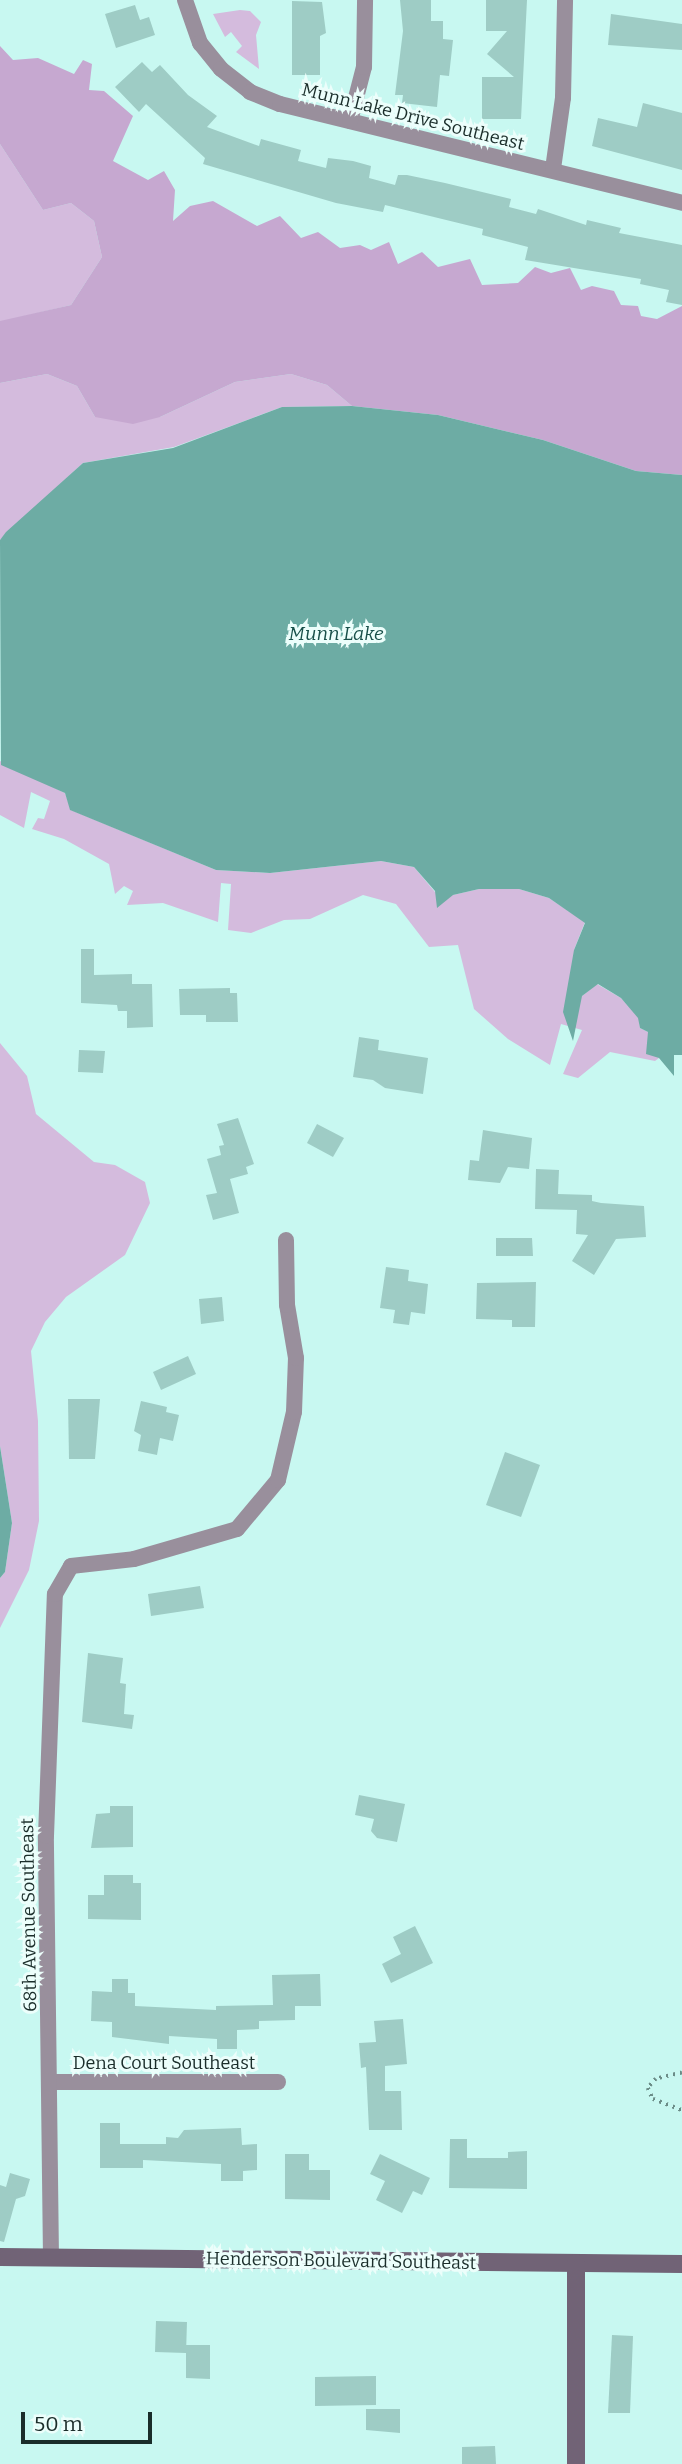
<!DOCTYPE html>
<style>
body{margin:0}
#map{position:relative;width:682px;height:2464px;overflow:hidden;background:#c8f8f1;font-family:Bitter,serif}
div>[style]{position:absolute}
.green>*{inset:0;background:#d4bbdd}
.forest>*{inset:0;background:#c6a8d0}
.water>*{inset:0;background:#6daca4}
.building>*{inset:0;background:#9eccc5}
.path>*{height:3.5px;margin-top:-1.75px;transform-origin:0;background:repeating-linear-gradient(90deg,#6b8c87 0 2px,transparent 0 7px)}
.street>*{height:16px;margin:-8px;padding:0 8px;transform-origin:8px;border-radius:8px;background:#998f9c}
.secondary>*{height:18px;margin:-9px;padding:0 9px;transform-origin:9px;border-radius:9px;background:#716376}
span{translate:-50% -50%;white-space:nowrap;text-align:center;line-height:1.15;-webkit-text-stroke:6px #ecfefb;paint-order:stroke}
.street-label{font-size:18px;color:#1a2d2a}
.water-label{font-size:19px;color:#19504a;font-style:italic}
.scale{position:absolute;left:21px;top:2412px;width:131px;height:32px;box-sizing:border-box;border:4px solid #1a2d2a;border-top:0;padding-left:9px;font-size:21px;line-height:24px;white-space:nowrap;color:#1a2d2a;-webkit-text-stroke:5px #ecfefb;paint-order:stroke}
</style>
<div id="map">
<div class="green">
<div style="clip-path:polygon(240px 10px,250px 11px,261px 22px,256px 35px,259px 69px,236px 52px,242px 46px,231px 32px,225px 37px,213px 14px)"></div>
<div style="clip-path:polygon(0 144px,43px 210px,71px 203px,94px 221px,102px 257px,71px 305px,0 322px)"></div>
<div style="clip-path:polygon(47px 374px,77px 386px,95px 417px,160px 417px,235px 382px,291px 374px,327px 385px,352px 406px,282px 407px,174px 447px,83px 463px,0 540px,0 383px)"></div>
<div style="clip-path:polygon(0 761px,65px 793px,71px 810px,216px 870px,270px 873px,381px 861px,414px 867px,435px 892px,453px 895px,479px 889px,519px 889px,549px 898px,585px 922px,574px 950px,582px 996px,597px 984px,621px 998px,639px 1018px,640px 1028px,648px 1032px,659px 1058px,655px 1061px,610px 1052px,578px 1078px,563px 1074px,582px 1030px,561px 1024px,550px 1065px,508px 1039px,474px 1009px,458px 945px,429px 947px,396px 904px,363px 895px,310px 919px,284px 920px,251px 933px,228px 930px,231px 884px,221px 883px,218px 922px,163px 903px,127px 905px,133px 891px,124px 886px,115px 894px,109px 864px,64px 839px,32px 829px,38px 818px,44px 819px,50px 801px,31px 792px,24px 828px,0 815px)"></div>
<div style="clip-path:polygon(0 1043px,27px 1076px,36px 1114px,94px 1162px,115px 1165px,145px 1182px,150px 1203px,125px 1255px,66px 1297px,45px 1322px,31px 1351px,38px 1421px,39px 1521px,29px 1570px,0 1628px,0 1578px,5px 1572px,12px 1523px,0 1446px)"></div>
</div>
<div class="forest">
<div style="clip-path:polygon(0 46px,13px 60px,38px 58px,74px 74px,83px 60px,92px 64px,89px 90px,104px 91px,133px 116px,113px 161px,148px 180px,164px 171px,175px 190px,173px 221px,190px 206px,213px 201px,257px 226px,280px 216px,301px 238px,318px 232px,340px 248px,360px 245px,371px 250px,389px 242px,398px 264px,422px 252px,438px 267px,470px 259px,482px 285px,518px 283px,535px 267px,551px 273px,570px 268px,581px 290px,592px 286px,614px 291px,621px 305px,638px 306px,641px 316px,657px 319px,682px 306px,682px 475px,636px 471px,543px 440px,438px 415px,352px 406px,327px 385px,291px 374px,235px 382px,160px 417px,133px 424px,95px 417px,77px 386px,47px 374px,0 383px,0 321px,71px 305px,102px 257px,94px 221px,71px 203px,43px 210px,0 144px)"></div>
</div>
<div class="water">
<div style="clip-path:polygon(352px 406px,438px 415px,543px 440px,636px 471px,682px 475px,682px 1055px,674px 1055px,674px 1076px,659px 1058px,646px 1054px,648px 1032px,640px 1028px,638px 1018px,621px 998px,598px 984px,582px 996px,573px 1041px,563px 1012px,574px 950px,585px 923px,549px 898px,519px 889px,479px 889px,453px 895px,437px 908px,435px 891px,414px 867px,381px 861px,270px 873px,216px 870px,70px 810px,65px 793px,1px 765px,0 540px,6px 532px,83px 463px,173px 448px,282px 407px)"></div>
<div style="clip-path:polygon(0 1446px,12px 1523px,5px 1572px,0 1578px)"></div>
</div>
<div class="building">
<div style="clip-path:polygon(400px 0,431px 0,431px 21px,443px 21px,443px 39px,453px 40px,449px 76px,440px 75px,437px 107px,402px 103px,403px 95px,395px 95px,403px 31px)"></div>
<div style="clip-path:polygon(486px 0,527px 0,521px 119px,482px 119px,482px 77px,514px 77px,487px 54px,507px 31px,486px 31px)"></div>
<div style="clip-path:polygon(292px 1px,322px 2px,326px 33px,320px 36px,320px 75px,292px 75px)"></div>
<div style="clip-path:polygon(135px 5px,140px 20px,149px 17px,155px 35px,116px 48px,105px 14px)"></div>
<div style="clip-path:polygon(611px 14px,682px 24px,682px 50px,608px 45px)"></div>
<div style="clip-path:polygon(142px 62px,152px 72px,160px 65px,188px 95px,217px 116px,207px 127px,259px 146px,261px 139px,301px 150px,298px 161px,326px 168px,328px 158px,353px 161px,371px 166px,369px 178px,395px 185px,398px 175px,407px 175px,445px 183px,511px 199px,509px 207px,536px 214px,538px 209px,586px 225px,587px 220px,621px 228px,619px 233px,682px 245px,682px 305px,666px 302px,669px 290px,640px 284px,641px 279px,525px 260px,528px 247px,482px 235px,483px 229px,385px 205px,383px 212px,336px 203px,203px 164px,205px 158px,146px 104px,139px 112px,115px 87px)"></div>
<div style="clip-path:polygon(643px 103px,682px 113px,682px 170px,592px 146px,598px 118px,637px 127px)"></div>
<div style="clip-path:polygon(81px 949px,94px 949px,94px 975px,132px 974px,132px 984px,152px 984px,153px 1027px,127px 1028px,127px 1011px,118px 1011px,117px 1005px,81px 1003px)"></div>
<div style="clip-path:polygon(230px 988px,230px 993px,237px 993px,238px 1022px,206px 1022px,206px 1015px,180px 1015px,179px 989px)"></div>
<div style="clip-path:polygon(359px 1037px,379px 1040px,378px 1050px,428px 1058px,423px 1094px,385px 1088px,373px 1080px,353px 1077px)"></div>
<div style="clip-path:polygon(79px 1050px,105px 1051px,103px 1073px,78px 1072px)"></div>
<div style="clip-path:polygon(238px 1118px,254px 1164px,246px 1167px,248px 1174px,230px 1179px,239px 1213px,213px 1220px,206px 1195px,217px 1193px,207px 1159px,221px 1155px,219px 1146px,224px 1145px,217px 1124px)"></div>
<div style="clip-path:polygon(317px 1124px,344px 1138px,333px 1157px,307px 1143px)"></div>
<div style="clip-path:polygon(483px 1130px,532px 1138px,529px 1169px,508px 1167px,500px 1183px,468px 1180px,470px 1160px,479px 1161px)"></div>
<div style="clip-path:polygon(536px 1169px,559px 1170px,558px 1194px,592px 1195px,592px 1201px,601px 1203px,644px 1206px,646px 1237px,616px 1239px,594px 1275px,572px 1261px,588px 1235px,576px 1234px,577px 1210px,535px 1209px)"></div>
<div style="clip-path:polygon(496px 1238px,532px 1238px,533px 1256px,496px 1256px)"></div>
<div style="clip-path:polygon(386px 1267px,409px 1270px,408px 1281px,428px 1284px,425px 1314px,411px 1312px,409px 1325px,393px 1323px,395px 1310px,380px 1308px)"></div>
<div style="clip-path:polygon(536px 1282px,535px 1327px,512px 1327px,512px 1320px,476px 1319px,477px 1283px)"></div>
<div style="clip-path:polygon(222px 1297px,224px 1321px,201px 1324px,199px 1299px)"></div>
<div style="clip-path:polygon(188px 1356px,196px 1374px,161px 1390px,153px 1372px)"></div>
<div style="clip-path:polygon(68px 1399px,100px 1399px,95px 1459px,69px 1459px)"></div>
<div style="clip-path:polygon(141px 1401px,167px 1407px,166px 1412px,179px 1415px,173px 1441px,160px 1438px,157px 1455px,138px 1451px,141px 1435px,134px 1431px)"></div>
<div style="clip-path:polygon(505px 1452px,540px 1465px,521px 1517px,486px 1505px)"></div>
<div style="clip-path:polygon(200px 1586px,204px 1608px,151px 1616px,148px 1594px)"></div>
<div style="clip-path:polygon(88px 1653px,123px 1658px,120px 1683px,126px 1684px,124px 1714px,134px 1715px,132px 1729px,82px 1722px)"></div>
<div style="clip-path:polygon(359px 1795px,405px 1804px,397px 1842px,377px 1838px,371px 1831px,374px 1819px,355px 1815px)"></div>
<div style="clip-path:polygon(110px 1806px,133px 1806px,133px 1847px,91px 1848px,96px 1814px,110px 1813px)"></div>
<div style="clip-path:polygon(104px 1875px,133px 1875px,133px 1883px,141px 1883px,141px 1920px,88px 1919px,88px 1895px,104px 1895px)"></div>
<div style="clip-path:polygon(415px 1926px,433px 1963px,391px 1983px,382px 1964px,401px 1954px,393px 1937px)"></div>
<div style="clip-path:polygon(320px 1974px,321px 2006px,295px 2006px,295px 2020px,259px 2021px,259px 2029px,237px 2030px,237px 2049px,217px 2049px,217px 2039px,169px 2036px,169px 2044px,112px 2037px,112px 2022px,91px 2021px,92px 1991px,112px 1992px,112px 1979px,128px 1979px,128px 1993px,135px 1993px,135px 2006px,216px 2010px,216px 2006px,273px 2005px,272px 1975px)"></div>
<div style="clip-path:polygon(403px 2019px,407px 2064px,385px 2066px,385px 2091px,401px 2091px,402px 2130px,369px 2130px,366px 2067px,361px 2068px,359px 2043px,376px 2042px,374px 2021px)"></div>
<div style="clip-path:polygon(100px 2123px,120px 2123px,120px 2144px,166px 2144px,166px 2137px,178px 2138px,184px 2130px,241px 2128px,242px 2145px,257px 2144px,257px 2170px,243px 2171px,243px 2181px,221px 2181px,221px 2164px,143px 2160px,143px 2168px,100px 2168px)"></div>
<div style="clip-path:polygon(450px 2139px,467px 2139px,467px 2158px,508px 2158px,508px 2152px,527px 2151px,527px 2189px,449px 2188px)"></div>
<div style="clip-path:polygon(285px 2154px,309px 2154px,309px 2170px,330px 2170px,330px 2200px,285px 2199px)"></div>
<div style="clip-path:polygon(380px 2154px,430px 2178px,422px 2195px,413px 2191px,402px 2213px,376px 2200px,385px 2181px,370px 2174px)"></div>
<div style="clip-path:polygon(10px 2173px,30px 2179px,25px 2196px,16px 2199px,4px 2242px,0 2241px,0 2185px,6px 2187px)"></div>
<div style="clip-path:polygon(156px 2321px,187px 2322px,186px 2353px,155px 2352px)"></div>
<div style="clip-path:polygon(612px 2335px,633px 2336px,630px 2413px,608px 2413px)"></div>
<div style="clip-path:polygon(186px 2345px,210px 2345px,210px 2379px,186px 2378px)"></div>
<div style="clip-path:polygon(376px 2376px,376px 2405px,315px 2406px,315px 2377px)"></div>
<div style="clip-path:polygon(366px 2409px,400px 2409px,400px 2433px,366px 2430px)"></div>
<div style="clip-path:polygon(495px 2446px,496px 2464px,462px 2464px,462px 2447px)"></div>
</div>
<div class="path">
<div style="left:682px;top:2073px;width:27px;rotate:167deg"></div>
<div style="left:656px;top:2079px;width:12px;rotate:132deg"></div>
<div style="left:648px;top:2088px;width:12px;rotate:66deg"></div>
<div style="left:653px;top:2099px;width:31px;rotate:21deg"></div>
</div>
<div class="street">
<div style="left:185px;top:0;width:46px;rotate:70.8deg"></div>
<div style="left:200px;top:43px;width:33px;rotate:51deg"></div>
<div style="left:221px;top:69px;width:37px;rotate:38deg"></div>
<div style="left:250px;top:92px;width:32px;rotate:22deg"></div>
<div style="left:280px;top:104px;width:414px;rotate:13.8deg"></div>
<div style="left:350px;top:121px;width:56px;rotate:-75.5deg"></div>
<div style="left:364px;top:67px;width:67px;rotate:-89.1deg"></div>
<div style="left:553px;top:169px;width:72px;rotate:-82deg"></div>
<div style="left:563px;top:98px;width:98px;rotate:-88.8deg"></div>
<div style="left:50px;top:2082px;width:228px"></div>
<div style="left:51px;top:2258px;width:422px;rotate:-90.7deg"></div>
<div style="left:46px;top:1836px;width:242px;rotate:-87.9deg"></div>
<div style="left:55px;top:1594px;width:32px;rotate:-60deg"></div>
<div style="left:71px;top:1566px;width:63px;rotate:-6.3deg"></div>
<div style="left:134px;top:1559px;width:107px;rotate:-16.2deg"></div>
<div style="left:237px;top:1529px;width:64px;rotate:-50.1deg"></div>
<div style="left:278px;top:1480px;width:70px;rotate:-76.8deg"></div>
<div style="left:294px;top:1412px;width:54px;rotate:-87.9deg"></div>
<div style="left:296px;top:1358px;width:54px;rotate:-99.6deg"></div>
<div style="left:287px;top:1305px;width:65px;rotate:-90.9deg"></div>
</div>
<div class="secondary">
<div style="left:0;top:2257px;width:682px;rotate:0.59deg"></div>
<div style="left:576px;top:2263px;width:201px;rotate:90deg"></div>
</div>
<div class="street-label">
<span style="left:413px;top:117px;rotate:14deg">Munn Lake Drive Southeast</span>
<span style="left:29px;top:1915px;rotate:-91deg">68th Avenue Southeast</span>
<span style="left:164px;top:2063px">Dena Court Southeast</span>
<span style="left:341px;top:2261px;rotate:1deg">Henderson Boulevard Southeast</span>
</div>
<div class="water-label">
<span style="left:336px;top:634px">Munn Lake</span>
</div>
<div class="scale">50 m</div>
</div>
